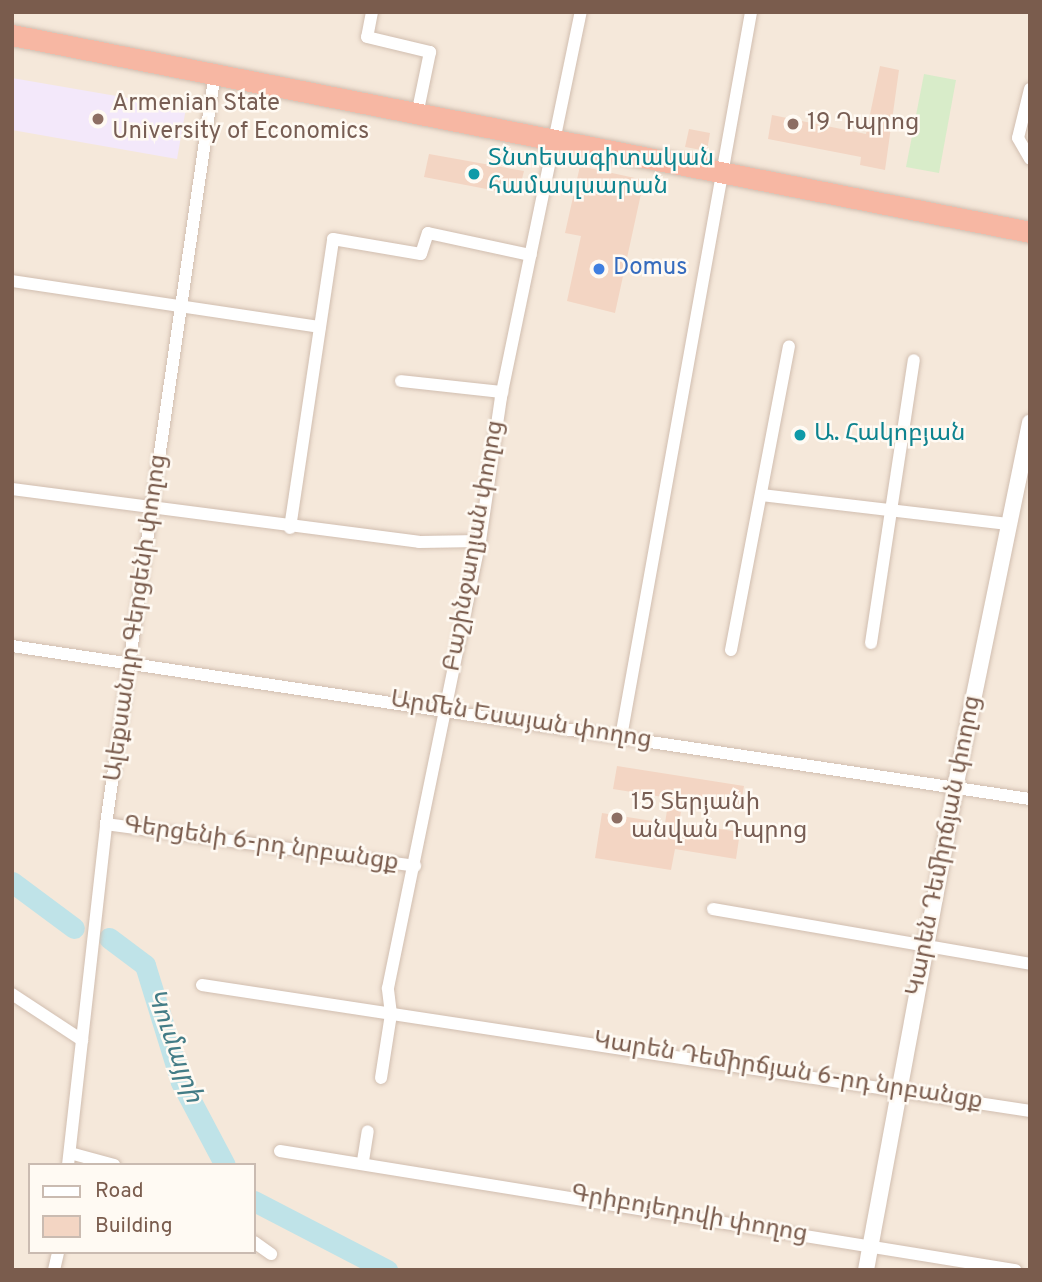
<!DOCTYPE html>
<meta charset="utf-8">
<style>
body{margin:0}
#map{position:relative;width:1042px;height:1282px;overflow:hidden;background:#fdf6ec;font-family:Overpass,"Noto Sans Armenian",sans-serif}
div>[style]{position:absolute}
.residential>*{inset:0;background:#f5e8da}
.education>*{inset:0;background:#f3e8fa}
.green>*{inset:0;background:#d8ecc9}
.river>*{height:21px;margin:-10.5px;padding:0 10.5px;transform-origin:10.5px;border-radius:10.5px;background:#bfe3e8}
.building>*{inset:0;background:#f3d5c3}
.roads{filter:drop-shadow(0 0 2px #d1beb0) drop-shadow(0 0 2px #d1beb0)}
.street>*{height:12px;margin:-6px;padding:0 6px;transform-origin:6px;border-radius:6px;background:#fff}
.secondary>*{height:16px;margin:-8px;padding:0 8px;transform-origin:8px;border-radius:8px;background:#fff}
.highway>*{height:21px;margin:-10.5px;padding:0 10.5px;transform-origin:10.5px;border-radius:10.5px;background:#f7b7a3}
.dots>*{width:19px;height:19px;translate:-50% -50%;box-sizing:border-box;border:4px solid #fffaf3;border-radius:50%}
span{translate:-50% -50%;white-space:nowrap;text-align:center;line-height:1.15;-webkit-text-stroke:5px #fffaf3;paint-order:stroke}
.education-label{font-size:24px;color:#785e54}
.left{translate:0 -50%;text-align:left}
.culture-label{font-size:24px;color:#0d838f}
.shop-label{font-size:24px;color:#366cbe}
.street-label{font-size:24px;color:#7a5c4d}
.water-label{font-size:26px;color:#437c86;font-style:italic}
.frame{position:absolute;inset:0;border:14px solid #7a5c4d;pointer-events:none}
.legend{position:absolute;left:28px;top:1163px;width:228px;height:91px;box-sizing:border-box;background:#fffaf3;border:2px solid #cabbb1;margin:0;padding:9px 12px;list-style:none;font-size:21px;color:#7a5c4d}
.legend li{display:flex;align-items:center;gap:14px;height:35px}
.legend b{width:35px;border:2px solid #cabbb1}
</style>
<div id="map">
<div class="residential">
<div style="clip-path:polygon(evenodd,12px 12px,1030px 12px,1030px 1270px,12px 1270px,12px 12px,30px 1165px,254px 1165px,254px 1252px,30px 1252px,30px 1165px)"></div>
</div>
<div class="education">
<div style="clip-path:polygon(12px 78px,186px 108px,177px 159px,12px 130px)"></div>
</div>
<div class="green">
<div style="clip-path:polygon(924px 74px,956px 80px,939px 173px,906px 167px)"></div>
</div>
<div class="river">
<div style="left:12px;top:882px;width:77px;rotate:36.6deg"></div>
<div style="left:109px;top:938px;width:45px;rotate:36.9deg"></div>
<div style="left:145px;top:965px;width:122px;rotate:72.9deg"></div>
<div style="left:181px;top:1082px;width:94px;rotate:62.1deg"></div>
<div style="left:254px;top:1201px;width:150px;rotate:27.4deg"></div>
</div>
<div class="building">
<div style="clip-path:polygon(880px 66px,899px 70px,885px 170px,860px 165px,861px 157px,768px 139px,772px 115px,866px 134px)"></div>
<div style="clip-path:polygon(689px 129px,710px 133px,707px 151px,685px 147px)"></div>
<div style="clip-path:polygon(429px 154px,524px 171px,518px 195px,424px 177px)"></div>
<div style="clip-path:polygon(580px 166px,644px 180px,615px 313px,567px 301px,581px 236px,565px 233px)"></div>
<div style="clip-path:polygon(617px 766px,744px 786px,740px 809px,683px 800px,679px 823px,740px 832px,736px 859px,675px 849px,671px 870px,595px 858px,602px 813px,665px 823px,669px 798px,613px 789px)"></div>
</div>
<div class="roads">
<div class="street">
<div style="left:372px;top:12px;width:25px;rotate:101deg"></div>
<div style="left:367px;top:37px;width:65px;rotate:13.4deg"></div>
<div style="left:430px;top:52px;width:59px;rotate:101.7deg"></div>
<div style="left:1030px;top:89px;width:50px;rotate:103.8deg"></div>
<div style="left:1018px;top:138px;width:24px;rotate:60deg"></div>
<div style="left:12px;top:281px;width:311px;rotate:8.5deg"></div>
<div style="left:401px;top:381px;width:102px;rotate:6.2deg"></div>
<div style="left:12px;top:489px;width:410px;rotate:7.4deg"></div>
<div style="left:419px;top:542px;width:61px;rotate:-0.9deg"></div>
<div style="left:761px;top:495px;width:249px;rotate:6.7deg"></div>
<div style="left:290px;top:528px;width:292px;rotate:-81.5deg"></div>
<div style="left:333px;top:239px;width:89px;rotate:9.7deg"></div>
<div style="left:421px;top:254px;width:22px;rotate:-72deg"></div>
<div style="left:428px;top:233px;width:105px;rotate:12.1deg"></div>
<div style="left:871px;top:643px;width:286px;rotate:-81.4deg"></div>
<div style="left:12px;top:646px;width:1029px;rotate:8.55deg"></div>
<div style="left:731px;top:650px;width:309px;rotate:-79.2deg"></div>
<div style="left:621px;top:737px;width:737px;rotate:-79.83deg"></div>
<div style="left:106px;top:824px;width:312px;rotate:7.7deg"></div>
<div style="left:713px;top:909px;width:322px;rotate:9.8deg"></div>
<div style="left:202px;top:985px;width:838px;rotate:8.65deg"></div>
<div style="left:12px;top:994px;width:84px;rotate:33.3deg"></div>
<div style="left:381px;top:1078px;width:65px;rotate:-81.1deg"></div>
<div style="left:391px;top:1014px;width:26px;rotate:-97deg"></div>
<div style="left:388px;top:988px;width:456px;rotate:-78.4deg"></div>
<div style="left:480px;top:541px;width:146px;rotate:-81.7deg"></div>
<div style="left:501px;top:397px;width:393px;rotate:-78.3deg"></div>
<div style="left:280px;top:1151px;width:745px;rotate:9.2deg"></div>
<div style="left:70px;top:1153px;width:46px;rotate:15.3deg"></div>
<div style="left:363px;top:1161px;width:30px;rotate:-81deg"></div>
<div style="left:68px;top:1165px;width:343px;rotate:-83.6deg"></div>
<div style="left:106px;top:824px;width:760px;rotate:-81.75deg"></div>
<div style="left:254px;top:1242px;width:21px;rotate:35deg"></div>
<div style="left:54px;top:1270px;width:18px;rotate:-77deg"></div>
</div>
<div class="secondary">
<div style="left:866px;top:1270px;width:490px;rotate:-79.5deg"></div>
<div style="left:955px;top:788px;width:373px;rotate:-78.4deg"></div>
</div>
<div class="highway">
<div style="left:12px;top:35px;width:1037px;rotate:10.95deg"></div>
</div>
</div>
<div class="dots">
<div style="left:98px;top:119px;background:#8d6e63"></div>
<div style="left:793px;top:124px;background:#8d6e63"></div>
<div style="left:474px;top:174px;background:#0f9aa8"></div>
<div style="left:599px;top:269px;background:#3f7fe0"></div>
<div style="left:800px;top:435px;background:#0f9aa8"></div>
<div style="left:617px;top:818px;background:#8d6e63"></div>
</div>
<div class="education-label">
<span class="left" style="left:112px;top:119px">Armenian State<br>University of Economics</span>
<span class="left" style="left:807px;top:124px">19 Դպրոց</span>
<span class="left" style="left:631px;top:818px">15 Տերյանի<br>անվան Դպրոց</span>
</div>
<div class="culture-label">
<span class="left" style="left:488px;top:174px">Տնտեսագիտական<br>համասլսարան</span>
<span class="left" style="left:814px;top:435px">Ա. Հակոբյան</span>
</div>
<div class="shop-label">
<span class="left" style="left:613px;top:269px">Domus</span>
</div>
<div class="street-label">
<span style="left:475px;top:546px;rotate:-80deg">Բաշինջաղյան փողոց</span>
<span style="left:137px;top:618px;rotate:-82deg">Ալեքսանդր Գերցենի փողոց</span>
<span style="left:521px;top:721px;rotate:9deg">Արմեն Եսայան փողոց</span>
<span style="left:261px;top:845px;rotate:8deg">Գերցենի 6-րդ նրբանցք</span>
<span style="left:945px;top:846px;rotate:-79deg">Կարեն Դեմիրճյան փողոց</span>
<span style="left:788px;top:1072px;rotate:9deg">Կարեն Դեմիրճյան 6-րդ նրբանցք</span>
<span style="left:689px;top:1215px;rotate:10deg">Գրիբոյեդովի փողոց</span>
</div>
<div class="water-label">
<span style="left:173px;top:1046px;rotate:70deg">Կումայրի</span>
</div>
<div class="frame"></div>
<ul class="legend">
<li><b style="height:9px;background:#fff"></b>Road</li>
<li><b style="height:19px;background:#f3d5c3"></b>Building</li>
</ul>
</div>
